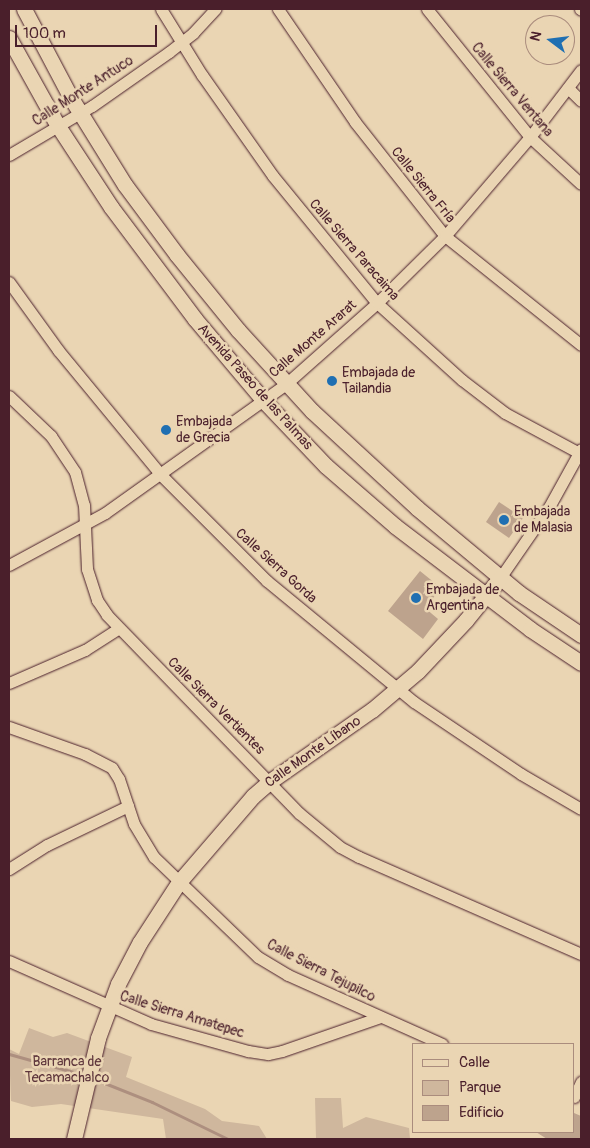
<!DOCTYPE html>
<meta charset="utf-8">
<style>
body{margin:0}
#map{position:relative;width:590px;height:1148px;overflow:hidden;background:#ead5b3;font-family:Pangolin,sans-serif}
div>[style]{position:absolute}
.green>*{inset:0;background:#cfb79d}
.stream>*{height:3px;margin:-1.5px;padding:0 1.5px;transform-origin:1.5px;border-radius:1.5px;background:#ad8f7f}
.building>*{inset:0;background:#bda38d}
.roads{filter:drop-shadow(0 0 1px #4a1f2b) drop-shadow(0 0 1px #4a1f2b)}
.street>*{height:11px;margin:-5.5px;padding:0 5.5px;transform-origin:5.5px;border-radius:5.5px;background:#ead5b3}
.secondary>*{height:15px;margin:-7.5px;padding:0 7.5px;transform-origin:7.5px;border-radius:7.5px;background:#ead5b3}
.dots>*{width:14px;height:14px;translate:-50% -50%;box-sizing:border-box;border:2px solid #ead5b3;border-radius:50%}
span{translate:-50% -50%;white-space:nowrap;text-align:center;line-height:1.15;-webkit-text-stroke:5px #ead5b3;paint-order:stroke}
.street-label{font-size:14px;color:#4a1f2b}
.poi-label{font-size:14px;color:#4a1f2b}
.left{translate:0 -50%;text-align:left}
.park-label{font-size:14px;color:#5e363c}
.frame{position:absolute;inset:0;border:10px solid #4a1f2b;pointer-events:none}
.legend{position:absolute;left:412px;top:1043px;width:162px;height:90px;box-sizing:border-box;background:#ead5b3;border:1px solid #aa8c7d;margin:0;padding:6px 9px;list-style:none;font-size:15px;color:#4a1f2b}
.legend li{display:flex;align-items:center;gap:10px;height:25px}
.legend b{width:25px;border:1px solid #aa8c7d}
.north{position:absolute;left:525px;top:15px;width:50px;height:50px;box-sizing:border-box;background:#ead5b3;border:1px solid #aa8c7d;border-radius:50%;rotate:285deg;font-size:14px;font-weight:700;line-height:20px;text-align:center;color:#4a1f2b}
.north::after{content:'';display:block;margin:auto;width:18px;height:22px;background:#1f6fb2;clip-path:polygon(50% 0,100% 100%,50% 72%,0 100%)}
.scale{position:absolute;left:15px;top:25px;width:142px;height:22px;box-sizing:border-box;border:2px solid #4a1f2b;border-top:0;padding-left:6px;font-size:15px;line-height:18px;white-space:nowrap;color:#4a1f2b;-webkit-text-stroke:4px #ead5b3;paint-order:stroke}
</style>
<div id="map">
<div class="green">
<div style="clip-path:polygon(29px 1028px,53px 1037px,67px 1033px,132px 1057px,126px 1077px,205px 1109px,222px 1121px,259px 1126px,267px 1139px,166px 1139px,163px 1119px,61px 1104px,32px 1107px,11px 1101px,9px 1049px,19px 1054px)"></div>
<div style="clip-path:polygon(315px 1098px,341px 1098px,343px 1128px,366px 1117px,409px 1128px,410px 1139px,316px 1139px)"></div>
</div>
<div class="stream">
<div style="left:9px;top:1054px;width:78px;rotate:15.6deg"></div>
<div style="left:92px;top:1078px;width:65px;rotate:21.8deg"></div>
<div style="left:152px;top:1102px;width:85px;rotate:26deg"></div>
</div>
<div class="building">
<div style="clip-path:polygon(499px 502px,523px 518px,509px 538px,486px 522px)"></div>
<div style="clip-path:polygon(420px 571px,441px 588px,425px 608px,438px 619px,423px 639px,388px 611px)"></div>
<div style="clip-path:polygon(574px 1113px,581px 1116px,581px 1139px,547px 1139px,536px 1132px,574px 1132px)"></div>
</div>
<div class="roads">
<div class="street">
<div style="left:161px;top:9px;width:78px;rotate:58.2deg"></div>
<div style="left:202px;top:75px;width:123px;rotate:54.9deg"></div>
<div style="left:273px;top:176px;width:164px;rotate:50.7deg"></div>
<div style="left:377px;top:303px;width:115px;rotate:42.2deg"></div>
<div style="left:462px;top:380px;width:54px;rotate:37.5deg"></div>
<div style="left:505px;top:413px;width:86px;rotate:28.3deg"></div>
<div style="left:278px;top:9px;width:137px;rotate:55.7deg"></div>
<div style="left:355px;top:122px;width:145px;rotate:51.7deg"></div>
<div style="left:445px;top:236px;width:174px;rotate:38.7deg"></div>
<div style="left:427px;top:9px;width:164px;rotate:51.2deg"></div>
<div style="left:530px;top:137px;width:69px;rotate:42.7deg"></div>
<div style="left:580px;top:9px;width:1px;rotate:45deg"></div>
<div style="left:568px;top:88px;width:18px;rotate:45deg"></div>
<div style="left:9px;top:155px;width:96px;rotate:-30.6deg"></div>
<div style="left:92px;top:106px;width:94px;rotate:-35deg"></div>
<div style="left:169px;top:52px;width:31px;rotate:-38deg"></div>
<div style="left:193px;top:33px;width:33px;rotate:-47deg"></div>
<div style="left:9px;top:282px;width:84px;rotate:54.2deg"></div>
<div style="left:58px;top:350px;width:162px;rotate:50.5deg"></div>
<div style="left:161px;top:475px;width:150px;rotate:45deg"></div>
<div style="left:267px;top:581px;width:190px;rotate:39.5deg"></div>
<div style="left:414px;top:702px;width:129px;rotate:33.9deg"></div>
<div style="left:521px;top:774px;width:69px;rotate:30.3deg"></div>
<div style="left:9px;top:396px;width:58px;rotate:43.6deg"></div>
<div style="left:51px;top:436px;width:43px;rotate:56.3deg"></div>
<div style="left:75px;top:472px;width:34px;rotate:75deg"></div>
<div style="left:84px;top:505px;width:64px;rotate:87.3deg"></div>
<div style="left:87px;top:569px;width:33px;rotate:72deg"></div>
<div style="left:97px;top:600px;width:18px;rotate:56deg"></div>
<div style="left:107px;top:615px;width:276px;rotate:45.9deg"></div>
<div style="left:299px;top:813px;width:53px;rotate:39.7deg"></div>
<div style="left:340px;top:847px;width:21px;rotate:28deg"></div>
<div style="left:359px;top:857px;width:242px;rotate:23.6deg"></div>
<div style="left:9px;top:565px;width:109px;rotate:-28.4deg"></div>
<div style="left:105px;top:513px;width:224px;rotate:-35.5deg"></div>
<div style="left:287px;top:383px;width:120px;rotate:-41.6deg"></div>
<div style="left:377px;top:303px;width:95px;rotate:-44.6deg"></div>
<div style="left:445px;top:236px;width:130px;rotate:-49.4deg"></div>
<div style="left:530px;top:137px;width:84px;rotate:-52.7deg"></div>
<div style="left:500px;top:578px;width:86px;rotate:-55.4deg"></div>
<div style="left:549px;top:507px;width:66px;rotate:-61.1deg"></div>
<div style="left:9px;top:683px;width:83px;rotate:-23.5deg"></div>
<div style="left:85px;top:650px;width:40px;rotate:-32.9deg"></div>
<div style="left:9px;top:727px;width:81px;rotate:19.6deg"></div>
<div style="left:85px;top:754px;width:30px;rotate:27deg"></div>
<div style="left:112px;top:768px;width:13px;rotate:58deg"></div>
<div style="left:119px;top:779px;width:47px;rotate:71.6deg"></div>
<div style="left:134px;top:824px;width:39px;rotate:59deg"></div>
<div style="left:154px;top:857px;width:144px;rotate:43.9deg"></div>
<div style="left:258px;top:957px;width:35px;rotate:31deg"></div>
<div style="left:288px;top:975px;width:169px;rotate:24.1deg"></div>
<div style="left:9px;top:869px;width:45px;rotate:-32.3deg"></div>
<div style="left:47px;top:845px;width:90px;rotate:-25.7deg"></div>
<div style="left:9px;top:961px;width:155px;rotate:23.9deg"></div>
<div style="left:151px;top:1024px;width:101px;rotate:15.6deg"></div>
<div style="left:248px;top:1051px;width:20px;rotate:9deg"></div>
<div style="left:268px;top:1054px;width:14px;rotate:-12deg"></div>
<div style="left:282px;top:1051px;width:104px;rotate:-19.1deg"></div>
<div style="left:574px;top:1097px;width:17px;rotate:-65deg"></div>
</div>
<div class="secondary">
<div style="left:24px;top:9px;width:101px;rotate:62.2deg"></div>
<div style="left:71px;top:98px;width:102px;rotate:58.2deg"></div>
<div style="left:125px;top:185px;width:87px;rotate:53.4deg"></div>
<div style="left:177px;top:255px;width:97px;rotate:50.9deg"></div>
<div style="left:238px;top:330px;width:110px;rotate:47.6deg"></div>
<div style="left:312px;top:411px;width:143px;rotate:42.7deg"></div>
<div style="left:417px;top:508px;width:133px;rotate:39.8deg"></div>
<div style="left:519px;top:593px;width:75px;rotate:34.1deg"></div>
<div style="left:9px;top:38px;width:101px;rotate:60.9deg"></div>
<div style="left:58px;top:126px;width:97px;rotate:56.8deg"></div>
<div style="left:111px;top:207px;width:140px;rotate:53.1deg"></div>
<div style="left:195px;top:319px;width:109px;rotate:49.9deg"></div>
<div style="left:265px;top:402px;width:88px;rotate:46.4deg"></div>
<div style="left:326px;top:466px;width:91px;rotate:41deg"></div>
<div style="left:395px;top:526px;width:170px;rotate:37.3deg"></div>
<div style="left:530px;top:629px;width:61px;rotate:33.7deg"></div>
<div style="left:74px;top:1139px;width:104px;rotate:-76.6deg"></div>
<div style="left:98px;top:1038px;width:58px;rotate:-69.7deg"></div>
<div style="left:118px;top:984px;width:47px;rotate:-62.4deg"></div>
<div style="left:140px;top:942px;width:72px;rotate:-57deg"></div>
<div style="left:179px;top:882px;width:113px;rotate:-49.3deg"></div>
<div style="left:253px;top:796px;width:21px;rotate:-41deg"></div>
<div style="left:269px;top:782px;width:126px;rotate:-35deg"></div>
<div style="left:372px;top:710px;width:60px;rotate:-40.3deg"></div>
<div style="left:418px;top:671px;width:70px;rotate:-46.7deg"></div>
<div style="left:466px;top:620px;width:54px;rotate:-51deg"></div>
</div>
</div>
<div class="dots">
<div style="left:332px;top:381px;background:#1f6fb2"></div>
<div style="left:166px;top:430px;background:#1f6fb2"></div>
<div style="left:504px;top:520px;background:#1f6fb2"></div>
<div style="left:416px;top:598px;background:#1f6fb2"></div>
</div>
<div class="street-label">
<span style="left:512px;top:90px;rotate:50deg">Calle Sierra Ventana</span>
<span style="left:83px;top:91px;rotate:-33deg">Calle Monte Antuco</span>
<span style="left:423px;top:185px;rotate:51deg">Calle Sierra Fría</span>
<span style="left:354px;top:250px;rotate:49deg">Calle Sierra Paracaima</span>
<span style="left:313px;top:339px;rotate:-41deg">Calle Monte Ararat</span>
<span style="left:255px;top:387px;rotate:48deg">Avenida Paseo de las Palmas</span>
<span style="left:276px;top:566px;rotate:42deg">Calle Sierra Gorda</span>
<span style="left:216px;top:706px;rotate:45deg">Calle Sierra Vertientes</span>
<span style="left:313px;top:752px;rotate:-35deg">Calle Monte Líbano</span>
<span style="left:321px;top:971px;rotate:27deg">Calle Sierra Tejupilco</span>
<span style="left:182px;top:1015px;rotate:17deg">Calle Sierra Amatepec</span>
</div>
<div class="poi-label">
<span class="left" style="left:342px;top:381px">Embajada de<br>Tailandia</span>
<span class="left" style="left:176px;top:430px">Embajada<br>de Grecia</span>
<span class="left" style="left:514px;top:520px">Embajada<br>de Malasia</span>
<span class="left" style="left:426px;top:598px">Embajada de<br>Argentina</span>
</div>
<div class="park-label">
<span style="left:67px;top:1070px">Barranca de<br>Tecamachalco</span>
</div>
<div class="frame"></div>
<ul class="legend">
<li><b style="height:6px;background:#ead5b3"></b>Calle</li>
<li><b style="height:14px;background:#cfb79d"></b>Parque</li>
<li><b style="height:14px;background:#bda38d"></b>Edificio</li>
</ul>
<div class="north">N</div>
<div class="scale">100 m</div>
</div>
